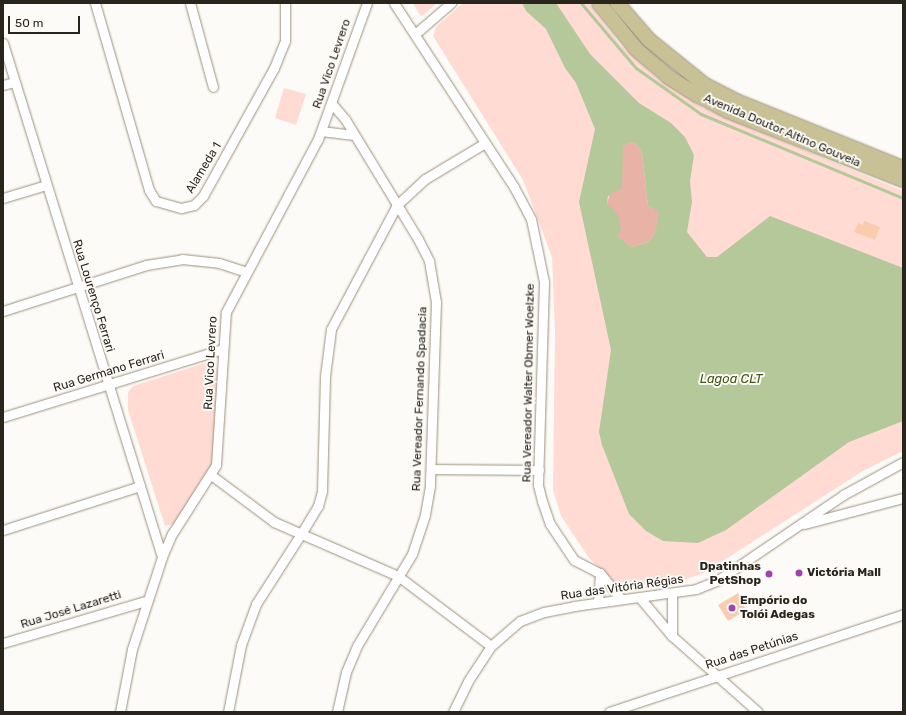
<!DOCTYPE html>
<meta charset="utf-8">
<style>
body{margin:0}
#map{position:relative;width:906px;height:715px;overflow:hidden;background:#fdfbf7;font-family:Rubik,sans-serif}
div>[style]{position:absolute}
.green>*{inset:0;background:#ffdbd3}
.forest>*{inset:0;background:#e8b2a6}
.water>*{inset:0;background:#b5c89a}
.stream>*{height:3px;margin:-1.5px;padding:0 1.5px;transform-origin:1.5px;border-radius:1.5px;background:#b5c89a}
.building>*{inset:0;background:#f9ccad}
.roads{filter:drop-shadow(0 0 1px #9b907e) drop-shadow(0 0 1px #9b907e)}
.street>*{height:9px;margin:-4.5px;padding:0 4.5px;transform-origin:4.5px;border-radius:4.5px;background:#fff}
.primary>*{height:14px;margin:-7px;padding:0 7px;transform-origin:7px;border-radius:7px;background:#c7c195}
.dots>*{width:11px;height:11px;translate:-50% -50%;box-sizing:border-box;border:2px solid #fdfbf7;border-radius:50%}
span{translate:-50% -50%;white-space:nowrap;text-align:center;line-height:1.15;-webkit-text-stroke:4px #fdfbf7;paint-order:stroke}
.street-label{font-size:12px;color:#29251d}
.poi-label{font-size:12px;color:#29251d;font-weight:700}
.right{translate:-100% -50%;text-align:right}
.left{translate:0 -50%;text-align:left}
.water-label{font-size:13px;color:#435916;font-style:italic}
.frame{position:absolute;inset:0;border:4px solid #29251d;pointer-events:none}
.scale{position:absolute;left:8px;top:16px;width:72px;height:18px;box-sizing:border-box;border:2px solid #29251d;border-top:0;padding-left:5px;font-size:12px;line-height:14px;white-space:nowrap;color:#29251d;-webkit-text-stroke:3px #fdfbf7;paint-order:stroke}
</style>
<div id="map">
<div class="green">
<div style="clip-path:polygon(413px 3px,437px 3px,421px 17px)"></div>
<div style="clip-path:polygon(463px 3px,589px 3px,620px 44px,655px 76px,703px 108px,903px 191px,903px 451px,863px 471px,704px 573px,680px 581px,625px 587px,612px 580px,589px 558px,561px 516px,553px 490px,555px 331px,552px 257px,523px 180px,433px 36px,436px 27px)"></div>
<div style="clip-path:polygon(284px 88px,306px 94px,296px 125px,275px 118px)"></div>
<div style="clip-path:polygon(205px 363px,217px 369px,219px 376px,214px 461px,177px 523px,165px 526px,128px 410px,128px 392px,133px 386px)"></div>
</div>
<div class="forest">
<div style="clip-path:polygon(631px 142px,636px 144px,642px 153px,648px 206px,660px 212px,655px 233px,649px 242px,631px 247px,616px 236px,607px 204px,623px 146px)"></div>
</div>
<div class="water">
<div style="clip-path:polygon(evenodd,522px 3px,556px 3px,590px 54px,639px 103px,671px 123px,685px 137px,694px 155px,690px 181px,692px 202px,687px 232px,707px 257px,717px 257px,770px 216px,903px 268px,903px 421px,849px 442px,726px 530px,698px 543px,663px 541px,646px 531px,629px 514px,602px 445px,599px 432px,611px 350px,579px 202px,595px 129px,576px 83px,565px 68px,546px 29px,526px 11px,522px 3px,631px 142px,636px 144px,642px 153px,648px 206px,659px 212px,655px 233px,649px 242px,631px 247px,617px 236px,621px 230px,618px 214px,607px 204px,608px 196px,622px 188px,623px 146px,631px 142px)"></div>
</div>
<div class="stream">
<div style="left:581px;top:3px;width:85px;rotate:49.8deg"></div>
<div style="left:636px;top:68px;width:80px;rotate:35.3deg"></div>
<div style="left:701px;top:114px;width:219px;rotate:22.6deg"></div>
</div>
<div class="building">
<div style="clip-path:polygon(864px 221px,880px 227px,875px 240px,854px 232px,858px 223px,863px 225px)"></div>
<div style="clip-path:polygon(738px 593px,746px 610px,728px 621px,718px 605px)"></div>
</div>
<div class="roads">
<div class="street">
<div style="left:95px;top:3px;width:195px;rotate:73.9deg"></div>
<div style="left:149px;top:190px;width:13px;rotate:58deg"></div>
<div style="left:156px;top:201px;width:26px;rotate:16deg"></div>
<div style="left:181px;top:208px;width:13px;rotate:-13deg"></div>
<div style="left:194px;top:205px;width:13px;rotate:-45deg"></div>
<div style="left:203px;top:196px;width:146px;rotate:-61deg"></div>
<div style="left:274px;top:68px;width:29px;rotate:-68deg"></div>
<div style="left:285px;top:41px;width:38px;rotate:-90deg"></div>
<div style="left:190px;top:3px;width:87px;rotate:74.7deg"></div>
<div style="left:394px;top:3px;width:220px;rotate:56.9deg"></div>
<div style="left:514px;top:187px;width:36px;rotate:62deg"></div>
<div style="left:531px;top:219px;width:64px;rotate:78.3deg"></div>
<div style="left:544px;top:282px;width:203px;rotate:91.7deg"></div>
<div style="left:538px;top:485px;width:16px;rotate:76deg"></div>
<div style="left:542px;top:501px;width:24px;rotate:71deg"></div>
<div style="left:550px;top:524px;width:43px;rotate:56.3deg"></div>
<div style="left:574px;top:560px;width:29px;rotate:27deg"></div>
<div style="left:600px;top:573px;width:33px;rotate:51deg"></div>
<div style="left:415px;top:34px;width:48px;rotate:-40.7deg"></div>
<div style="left:3px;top:43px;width:538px;rotate:72.81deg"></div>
<div style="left:3px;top:85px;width:11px;rotate:-15deg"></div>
<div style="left:332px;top:104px;width:20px;rotate:49deg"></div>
<div style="left:345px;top:119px;width:140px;rotate:58.7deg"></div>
<div style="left:418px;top:239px;width:25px;rotate:63deg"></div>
<div style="left:429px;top:261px;width:42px;rotate:80.3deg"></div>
<div style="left:436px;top:302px;width:184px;rotate:91.9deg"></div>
<div style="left:430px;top:486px;width:29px;rotate:100deg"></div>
<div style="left:425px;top:515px;width:41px;rotate:108.4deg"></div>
<div style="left:412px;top:554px;width:107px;rotate:120.9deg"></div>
<div style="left:357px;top:646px;width:28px;rotate:113deg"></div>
<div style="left:346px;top:672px;width:41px;rotate:102.7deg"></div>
<div style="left:321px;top:131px;width:33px;rotate:7deg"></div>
<div style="left:3px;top:198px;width:45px;rotate:-16.8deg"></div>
<div style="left:3px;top:311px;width:150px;rotate:-17.8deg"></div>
<div style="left:146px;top:265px;width:36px;rotate:-9deg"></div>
<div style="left:182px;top:259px;width:37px;rotate:6deg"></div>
<div style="left:219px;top:263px;width:28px;rotate:18deg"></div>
<div style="left:3px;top:417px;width:230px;rotate:-17.2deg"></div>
<div style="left:431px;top:469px;width:108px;rotate:0.5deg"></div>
<div style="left:211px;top:475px;width:79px;rotate:36.7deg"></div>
<div style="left:274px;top:522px;width:135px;rotate:23.5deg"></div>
<div style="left:398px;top:576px;width:116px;rotate:37deg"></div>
<div style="left:804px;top:524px;width:102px;rotate:-14.7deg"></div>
<div style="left:3px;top:530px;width:144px;rotate:-17.8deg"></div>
<div style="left:672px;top:595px;width:41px;rotate:90deg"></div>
<div style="left:640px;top:598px;width:50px;rotate:49.9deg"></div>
<div style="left:672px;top:636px;width:115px;rotate:41.5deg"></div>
<div style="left:598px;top:602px;width:29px;rotate:-86deg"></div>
<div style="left:3px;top:643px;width:149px;rotate:-16.4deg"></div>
<div style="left:120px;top:712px;width:64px;rotate:-79.2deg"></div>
<div style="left:132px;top:649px;width:97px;rotate:-71.9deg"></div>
<div style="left:162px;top:557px;width:25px;rotate:-67deg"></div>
<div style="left:172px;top:534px;width:82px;rotate:-57.5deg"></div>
<div style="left:216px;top:465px;width:153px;rotate:-86.3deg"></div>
<div style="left:226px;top:312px;width:196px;rotate:-62deg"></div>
<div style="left:318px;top:139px;width:145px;rotate:-70.2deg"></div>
<div style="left:228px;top:712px;width:68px;rotate:-79deg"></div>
<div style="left:241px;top:645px;width:44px;rotate:-69.9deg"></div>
<div style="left:256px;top:604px;width:83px;rotate:-57.3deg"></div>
<div style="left:301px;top:534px;width:33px;rotate:-59deg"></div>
<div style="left:318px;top:506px;width:16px;rotate:-75deg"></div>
<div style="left:322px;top:491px;width:115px;rotate:-88.5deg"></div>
<div style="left:325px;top:376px;width:47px;rotate:-82.7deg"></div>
<div style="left:331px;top:329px;width:140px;rotate:-62deg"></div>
<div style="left:397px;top:205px;width:38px;rotate:-43deg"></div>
<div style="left:425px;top:179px;width:70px;rotate:-31deg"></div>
<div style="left:453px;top:712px;width:34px;rotate:-64deg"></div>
<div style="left:468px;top:681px;width:42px;rotate:-56.7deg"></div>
<div style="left:491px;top:646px;width:38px;rotate:-41deg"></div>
<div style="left:520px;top:621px;width:26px;rotate:-21deg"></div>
<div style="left:544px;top:612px;width:31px;rotate:-11deg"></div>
<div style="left:574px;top:606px;width:123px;rotate:-7.9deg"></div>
<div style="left:696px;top:589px;width:24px;rotate:-22deg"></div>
<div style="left:718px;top:580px;width:151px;rotate:-34.2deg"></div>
<div style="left:843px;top:495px;width:68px;rotate:-28.8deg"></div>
<div style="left:609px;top:712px;width:310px;rotate:-18.4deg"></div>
</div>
<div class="primary">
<div style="left:599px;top:3px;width:59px;rotate:51.2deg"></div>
<div style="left:636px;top:49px;width:45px;rotate:40.5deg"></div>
<div style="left:670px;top:78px;width:32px;rotate:32deg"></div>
<div style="left:697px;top:95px;width:35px;rotate:27deg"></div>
<div style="left:728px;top:111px;width:188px;rotate:21.5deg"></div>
<div style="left:617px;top:3px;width:49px;rotate:49.1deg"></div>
<div style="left:649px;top:40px;width:72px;rotate:38.8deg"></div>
<div style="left:705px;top:85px;width:35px;rotate:27deg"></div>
<div style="left:736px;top:101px;width:180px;rotate:21.9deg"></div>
</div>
</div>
<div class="dots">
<div style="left:799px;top:573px;background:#a143ac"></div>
<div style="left:769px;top:574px;background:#a143ac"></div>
<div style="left:732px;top:608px;background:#a143ac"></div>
</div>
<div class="street-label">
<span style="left:332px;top:64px;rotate:-71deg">Rua Vico Levrero</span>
<span style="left:782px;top:131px;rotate:23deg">Avenida Doutor Altino Gouveia</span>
<span style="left:204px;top:168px;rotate:-59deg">Alameda 1</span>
<span style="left:93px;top:296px;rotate:73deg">Rua Lourenço Ferrari</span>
<span style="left:211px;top:363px;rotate:-87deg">Rua Vico Levrero</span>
<span style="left:109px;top:372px;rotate:-17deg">Rua Germano Ferrari</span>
<span style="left:529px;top:383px;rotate:-89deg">Rua Vereador Walter Obmer Woelzke</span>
<span style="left:420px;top:399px;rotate:-88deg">Rua Vereador Fernando Spadacia</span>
<span style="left:622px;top:588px;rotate:-8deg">Rua das Vitória Régias</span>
<span style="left:71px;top:610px;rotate:-17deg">Rua José Lazaretti</span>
<span style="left:752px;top:651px;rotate:-18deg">Rua das Petúnias</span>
</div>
<div class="poi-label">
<span class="right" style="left:761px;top:574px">Dpatinhas<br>PetShop</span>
<span class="left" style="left:807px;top:573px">Victória Mall</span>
<span class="left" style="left:740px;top:608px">Empório do<br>Tolói Adegas</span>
</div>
<div class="water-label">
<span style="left:731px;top:379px">Lagoa CLT</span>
</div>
<div class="frame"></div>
<div class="scale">50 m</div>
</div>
